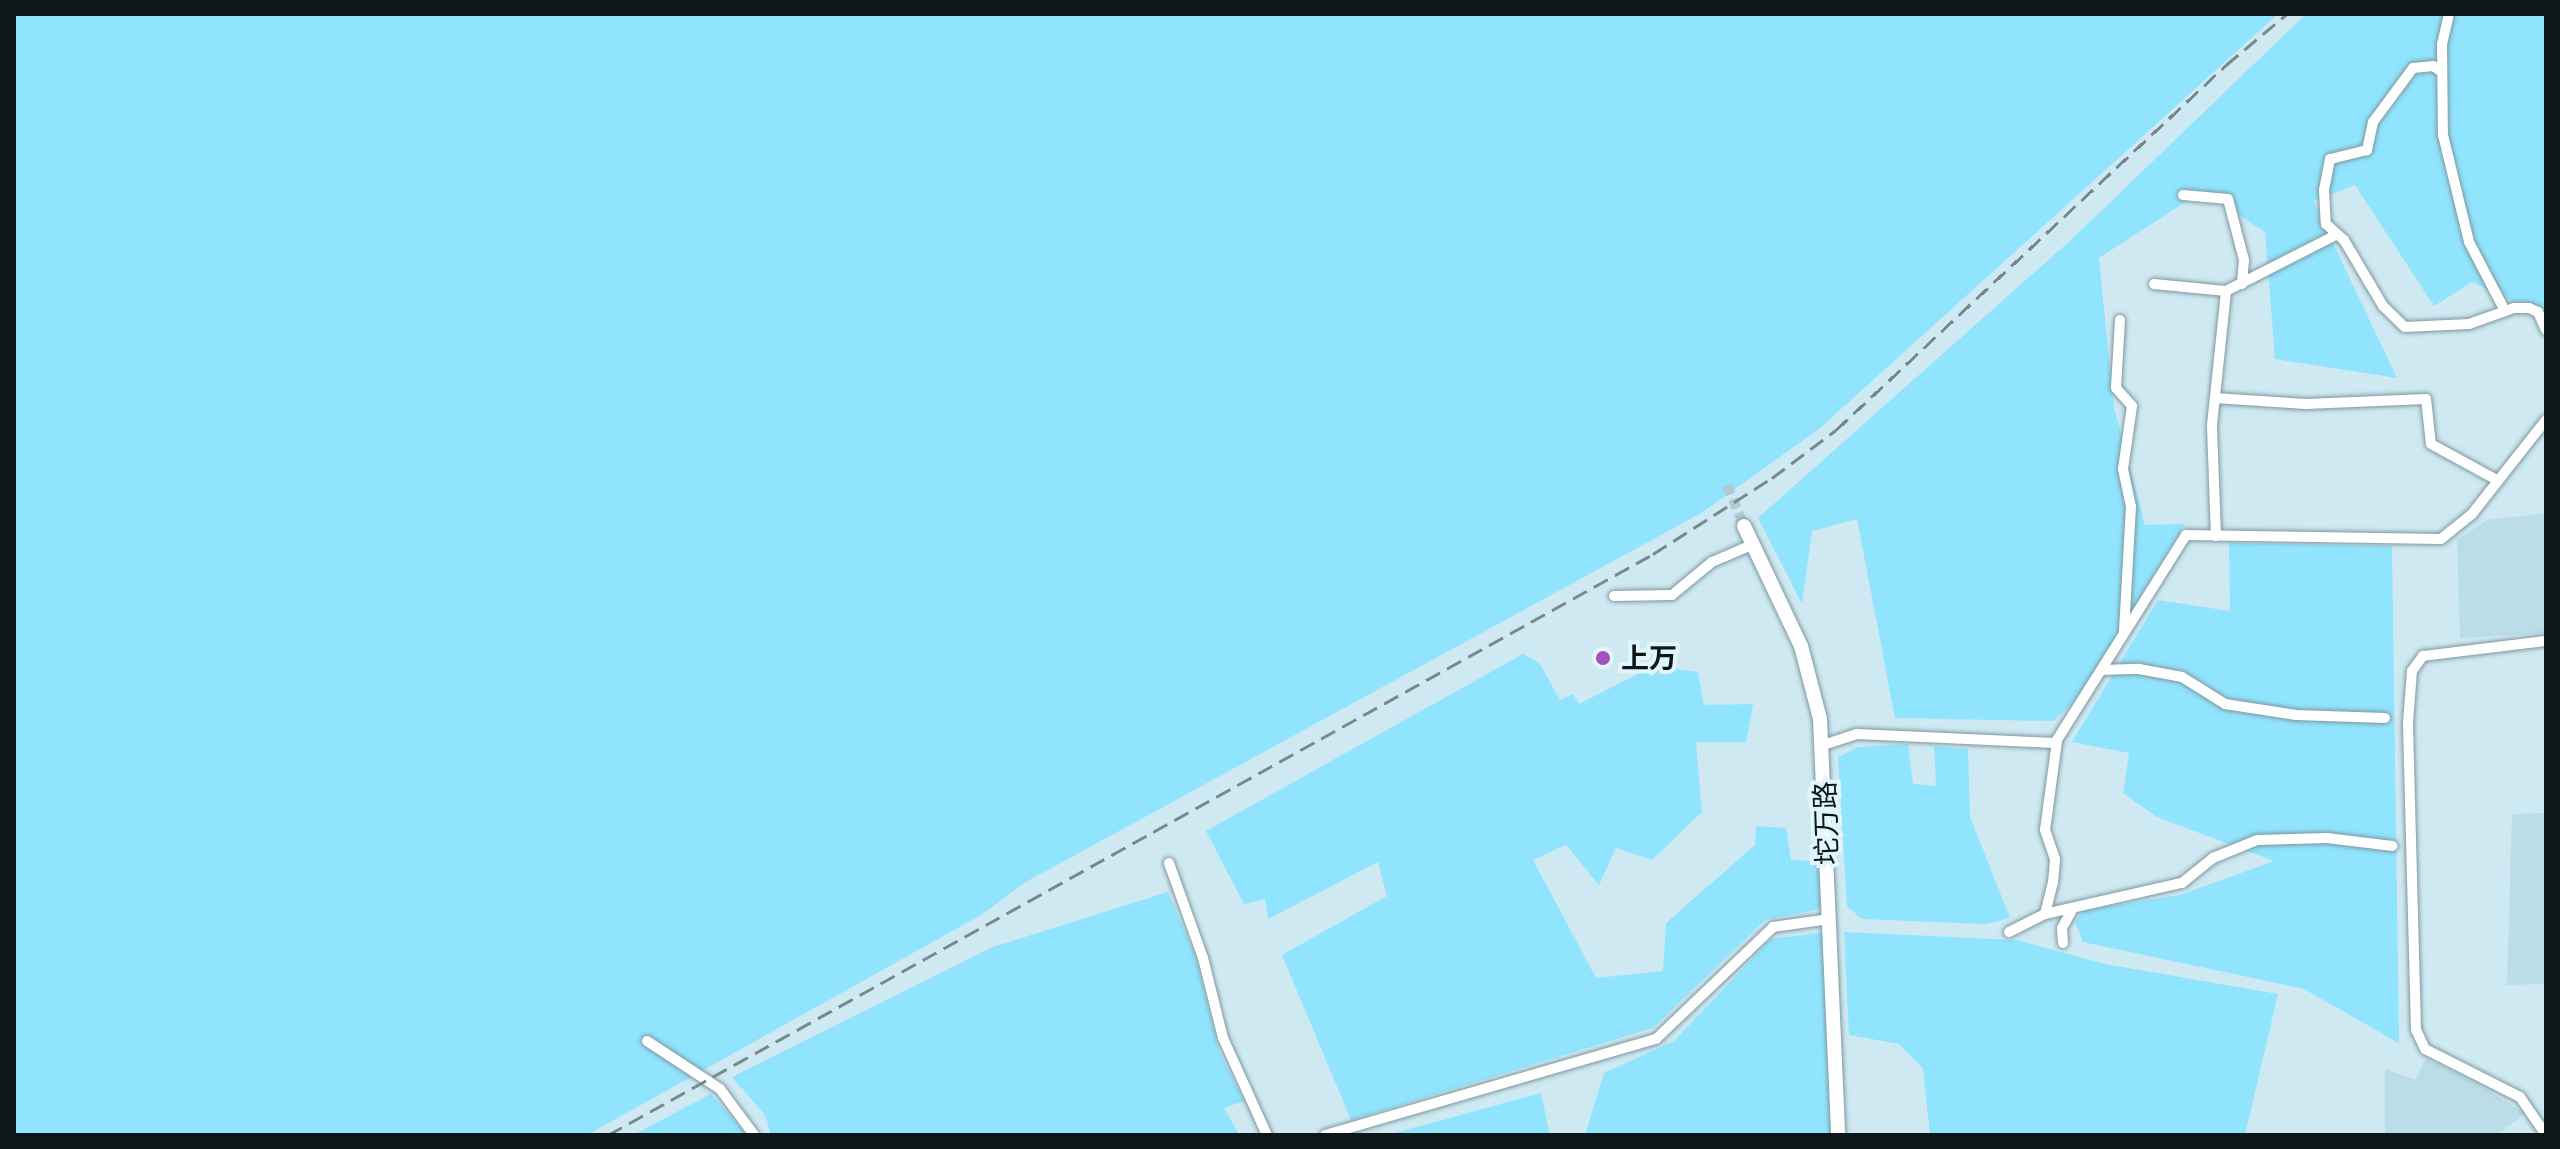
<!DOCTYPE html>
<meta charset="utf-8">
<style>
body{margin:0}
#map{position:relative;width:2560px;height:1149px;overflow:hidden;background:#cfe9f2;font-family:Lora,"Noto Sans SC",serif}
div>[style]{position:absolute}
.built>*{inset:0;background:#badde8}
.green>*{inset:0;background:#91e4fe}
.minor-tunnel>*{height:10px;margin-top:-5px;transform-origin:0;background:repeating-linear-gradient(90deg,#b2cad2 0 10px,transparent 0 15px)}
.roads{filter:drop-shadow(0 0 2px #7f979f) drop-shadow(0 0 2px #7f979f)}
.minor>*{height:10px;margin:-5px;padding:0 5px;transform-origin:5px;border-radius:5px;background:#fff}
.secondary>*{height:14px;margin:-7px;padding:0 7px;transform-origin:7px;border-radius:7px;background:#fff}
.rail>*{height:3px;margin-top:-1.5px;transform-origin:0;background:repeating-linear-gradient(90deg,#76898f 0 16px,transparent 0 24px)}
.dots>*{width:22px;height:22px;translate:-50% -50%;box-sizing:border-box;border:4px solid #e0f5fc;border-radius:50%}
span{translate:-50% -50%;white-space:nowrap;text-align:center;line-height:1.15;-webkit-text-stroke:8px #e0f5fc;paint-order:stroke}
.poi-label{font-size:28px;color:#0d171a;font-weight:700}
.left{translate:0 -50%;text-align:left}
.street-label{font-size:28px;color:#0d171a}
.frame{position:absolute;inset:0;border:16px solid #0d171a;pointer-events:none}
</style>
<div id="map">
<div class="built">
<div style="clip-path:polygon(2546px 513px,2546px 633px,2460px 638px,2457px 540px,2487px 520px)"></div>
<div style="clip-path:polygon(2546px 813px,2546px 984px,2507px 985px,2512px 814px)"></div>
<div style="clip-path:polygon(2426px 1059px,2475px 1083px,2525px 1113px,2498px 1135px,2385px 1135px,2385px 1069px,2415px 1080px)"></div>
</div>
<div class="green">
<div style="clip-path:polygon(14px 14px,2278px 14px,1820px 428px,1703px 512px,1024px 883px,981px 915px,587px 1135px,14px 1135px)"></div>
<div style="clip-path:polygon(2306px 14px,2546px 14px,2546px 318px,2472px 282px,2434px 306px,2355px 185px,2313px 201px,2397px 378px,2275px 359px,2265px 232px,2202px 191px,2099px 258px,2114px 408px,2145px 525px,2185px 524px,2079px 697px,2053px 721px,1895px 718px,1857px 519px,1812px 531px,1802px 604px,1758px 518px,2071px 240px)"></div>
<div style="clip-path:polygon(2229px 543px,2392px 546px,2399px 1043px,2304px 989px,2083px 942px,2075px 922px,2084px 910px,2180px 895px,2274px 861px,2157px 817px,2123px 793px,2129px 753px,2072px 742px,2158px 600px,2230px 611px)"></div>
<div style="clip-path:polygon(1523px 654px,1540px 664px,1560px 700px,1573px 694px,1579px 704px,1654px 666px,1698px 672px,1704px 705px,1753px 704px,1746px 742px,1696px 742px,1702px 812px,1652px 860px,1616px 848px,1599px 885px,1566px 845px,1533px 860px,1596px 978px,1663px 971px,1666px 923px,1755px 845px,1756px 826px,1786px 828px,1791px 860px,1825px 861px,1825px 908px,1765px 920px,1653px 1028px,1351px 1120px,1282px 955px,1387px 896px,1378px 862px,1268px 919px,1265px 899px,1244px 904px,1206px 831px)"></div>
<div style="clip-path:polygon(1908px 744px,1913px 784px,1936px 786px,1934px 746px,1968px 749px,1970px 817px,2010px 918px,1986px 924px,1862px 919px,1847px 906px,1838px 757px,1858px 747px)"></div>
<div style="clip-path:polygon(1168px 892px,1195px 955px,1219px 1051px,1244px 1101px,1224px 1108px,1239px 1135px,771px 1135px,765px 1115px,732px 1077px,993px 947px)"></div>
<div style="clip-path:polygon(1826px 932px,1833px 1135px,1585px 1135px,1604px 1073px,1674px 1041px,1771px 939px)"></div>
<div style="clip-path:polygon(1844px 932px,2016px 940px,2105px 964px,2278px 994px,2245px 1135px,1930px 1135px,1923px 1068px,1899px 1044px,1849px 1035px)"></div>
<div style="clip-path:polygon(1541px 1093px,1550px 1135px,1388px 1135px)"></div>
<div style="clip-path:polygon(711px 1094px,747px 1135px,633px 1135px)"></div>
</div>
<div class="minor-tunnel">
<div style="left:1727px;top:485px;width:44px;rotate:67.5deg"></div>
</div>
<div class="roads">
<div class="minor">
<div style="left:2449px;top:14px;width:32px;rotate:103deg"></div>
<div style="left:2442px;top:45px;width:90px;rotate:89.4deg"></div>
<div style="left:2443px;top:135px;width:110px;rotate:76.3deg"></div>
<div style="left:2469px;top:242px;width:78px;rotate:62.4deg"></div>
<div style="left:2442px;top:72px;width:11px;rotate:-146deg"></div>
<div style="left:2433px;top:66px;width:20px;rotate:174deg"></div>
<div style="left:2413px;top:68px;width:67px;rotate:126.5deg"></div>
<div style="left:2373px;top:122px;width:29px;rotate:102deg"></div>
<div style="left:2367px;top:150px;width:38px;rotate:166deg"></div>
<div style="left:2330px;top:159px;width:32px;rotate:101deg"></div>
<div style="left:2324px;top:190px;width:34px;rotate:87deg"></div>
<div style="left:2326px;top:224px;width:24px;rotate:42deg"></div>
<div style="left:2344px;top:240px;width:77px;rotate:59.4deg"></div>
<div style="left:2383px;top:306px;width:30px;rotate:44deg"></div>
<div style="left:2405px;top:327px;width:64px;rotate:-2.7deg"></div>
<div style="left:2469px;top:324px;width:48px;rotate:-19.6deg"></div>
<div style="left:2514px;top:308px;width:15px"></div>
<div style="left:2529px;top:308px;width:10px;rotate:24deg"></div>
<div style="left:2538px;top:312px;width:20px;rotate:66deg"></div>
<div style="left:2183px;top:195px;width:45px;rotate:5.1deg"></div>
<div style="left:2228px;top:199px;width:63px;rotate:75.3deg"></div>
<div style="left:2244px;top:260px;width:24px;rotate:95deg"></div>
<div style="left:2154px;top:284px;width:72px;rotate:5.6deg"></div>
<div style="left:2226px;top:291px;width:123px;rotate:-27deg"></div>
<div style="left:2120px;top:320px;width:68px;rotate:93.4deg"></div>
<div style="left:2116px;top:388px;width:24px;rotate:48deg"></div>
<div style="left:2132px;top:406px;width:64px;rotate:98.1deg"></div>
<div style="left:2123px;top:469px;width:38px;rotate:78deg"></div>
<div style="left:2131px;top:506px;width:126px;rotate:93.2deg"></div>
<div style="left:2215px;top:398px;width:91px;rotate:3.8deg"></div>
<div style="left:2306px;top:404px;width:120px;rotate:-2.4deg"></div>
<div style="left:2426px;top:399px;width:45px;rotate:83.7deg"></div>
<div style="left:2431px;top:444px;width:75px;rotate:28.6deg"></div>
<div style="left:2216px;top:536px;width:111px;rotate:-92.1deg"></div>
<div style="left:2212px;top:425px;width:135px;rotate:-84deg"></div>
<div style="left:1614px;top:596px;width:58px;rotate:-1deg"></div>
<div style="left:1672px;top:595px;width:52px;rotate:-39.5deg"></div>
<div style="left:1712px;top:562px;width:46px;rotate:-23.2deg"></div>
<div style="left:2102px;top:670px;width:37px;rotate:-2deg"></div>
<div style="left:2139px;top:669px;width:44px;rotate:10.5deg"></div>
<div style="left:2182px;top:677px;width:51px;rotate:32.1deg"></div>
<div style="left:2225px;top:704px;width:72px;rotate:8.8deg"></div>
<div style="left:2296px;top:715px;width:89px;rotate:1.9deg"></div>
<div style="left:1823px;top:745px;width:36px;rotate:-18deg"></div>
<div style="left:1857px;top:734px;width:198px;rotate:2.6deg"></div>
<div style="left:2055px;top:743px;width:246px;rotate:-57.8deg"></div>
<div style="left:2186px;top:535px;width:255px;rotate:0.9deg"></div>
<div style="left:2441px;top:539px;width:40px;rotate:-39deg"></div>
<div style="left:2472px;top:514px;width:120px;rotate:-51.8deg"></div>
<div style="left:1169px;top:863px;width:101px;rotate:70.3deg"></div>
<div style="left:1203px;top:958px;width:82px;rotate:76deg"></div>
<div style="left:1223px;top:1038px;width:107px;rotate:65.6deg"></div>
<div style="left:2045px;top:914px;width:32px;rotate:-76deg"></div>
<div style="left:2053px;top:883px;width:24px;rotate:-85deg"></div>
<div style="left:2055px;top:859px;width:31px;rotate:-109deg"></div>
<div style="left:2045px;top:830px;width:90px;rotate:-82.3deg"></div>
<div style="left:2009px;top:932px;width:40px;rotate:-26.6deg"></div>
<div style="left:2045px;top:914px;width:140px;rotate:-12.8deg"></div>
<div style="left:2182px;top:883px;width:40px;rotate:-39deg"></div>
<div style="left:2213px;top:858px;width:48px;rotate:-22.2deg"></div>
<div style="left:2257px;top:840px;width:70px;rotate:-1.6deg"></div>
<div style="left:2327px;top:838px;width:66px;rotate:6.9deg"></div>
<div style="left:2063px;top:943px;width:15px;rotate:-94deg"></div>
<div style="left:2062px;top:928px;width:23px;rotate:-61deg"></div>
<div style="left:647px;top:1041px;width:87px;rotate:33.3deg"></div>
<div style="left:720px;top:1089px;width:57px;rotate:53.5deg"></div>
<div style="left:1325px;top:1135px;width:345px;rotate:-16.2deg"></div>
<div style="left:1656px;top:1039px;width:162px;rotate:-43.7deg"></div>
<div style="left:1773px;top:927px;width:57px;rotate:-8.1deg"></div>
<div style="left:2546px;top:1135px;width:46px;rotate:-124.4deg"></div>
<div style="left:2520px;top:1097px;width:106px;rotate:-153.2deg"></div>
<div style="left:2425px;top:1049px;width:21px;rotate:-115deg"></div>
<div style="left:2416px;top:1030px;width:307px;rotate:-91.5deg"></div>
<div style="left:2408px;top:723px;width:52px;rotate:-85.6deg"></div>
<div style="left:2412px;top:671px;width:19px;rotate:-54deg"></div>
<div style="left:2423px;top:656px;width:124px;rotate:-7deg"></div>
</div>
<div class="secondary">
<div style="left:1744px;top:526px;width:133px;rotate:64.6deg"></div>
<div style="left:1801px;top:646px;width:75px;rotate:75.4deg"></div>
<div style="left:1820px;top:719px;width:416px;rotate:87.5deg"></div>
</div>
</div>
<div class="rail">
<div style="left:608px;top:1135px;width:1196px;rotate:-29.07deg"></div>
<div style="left:1653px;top:554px;width:141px;rotate:-32.6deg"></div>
<div style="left:1772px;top:478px;width:80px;rotate:-36.9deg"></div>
<div style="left:1836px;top:430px;width:534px;rotate:-43.1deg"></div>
<div style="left:2226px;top:65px;width:80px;rotate:-39.9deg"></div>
</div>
<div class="dots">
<div style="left:1603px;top:658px;background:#a450bf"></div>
</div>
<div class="poi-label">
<span class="left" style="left:1621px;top:658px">上万</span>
</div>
<div class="street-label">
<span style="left:1826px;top:823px;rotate:-92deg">坨万路</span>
</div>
<div class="frame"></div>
</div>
